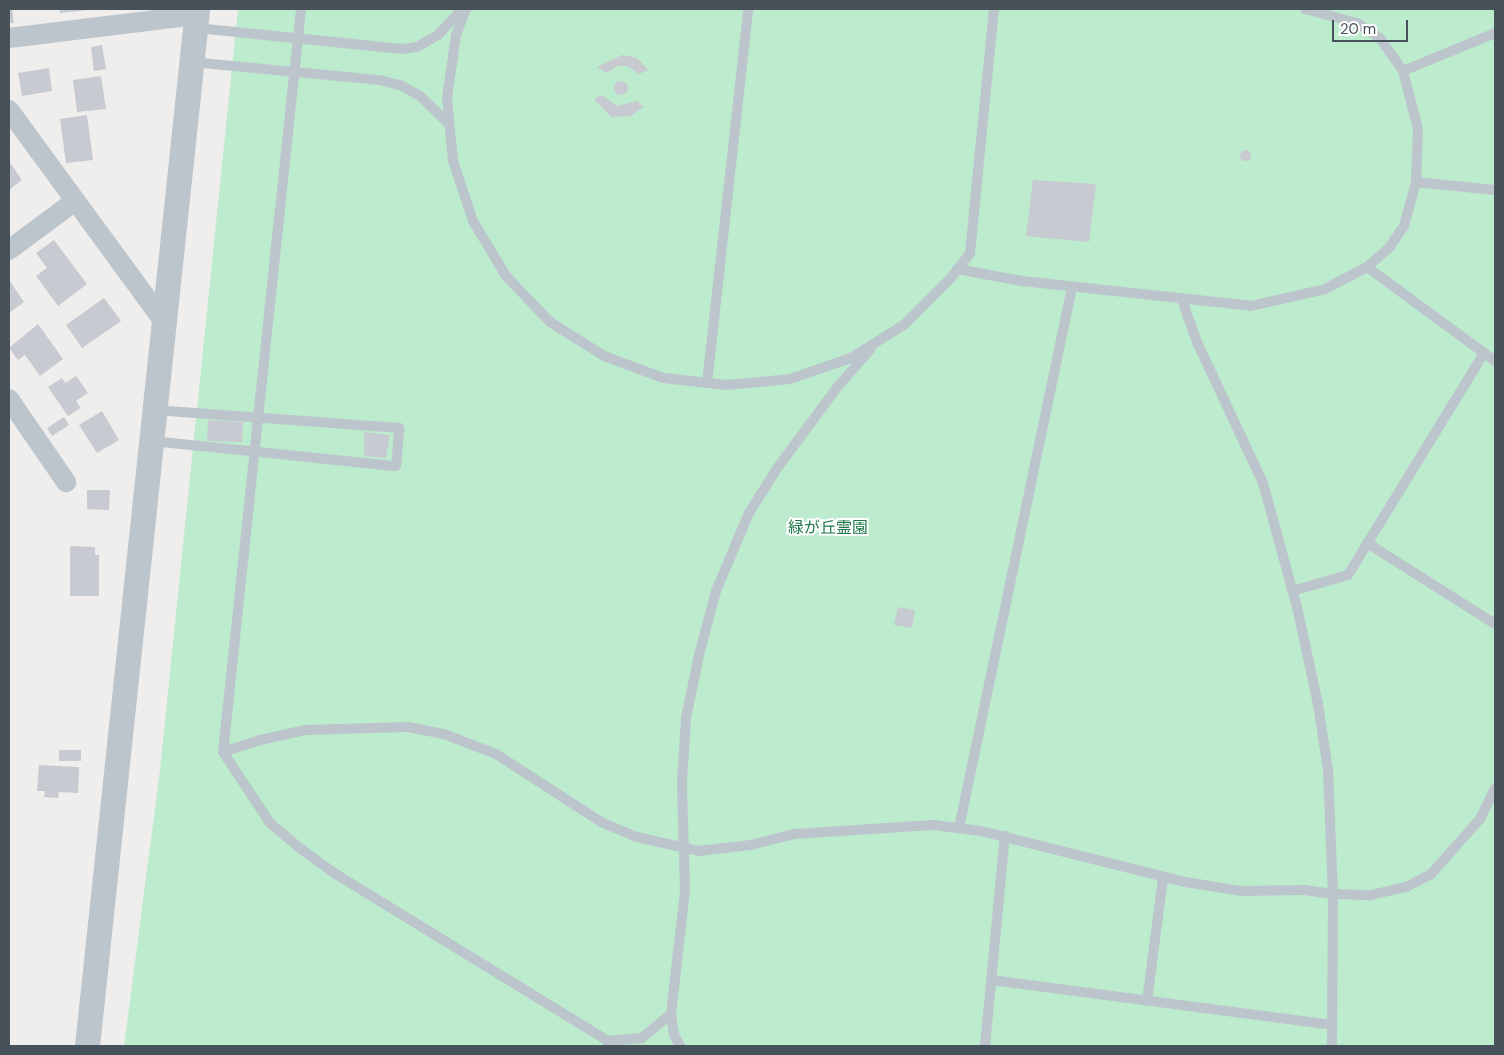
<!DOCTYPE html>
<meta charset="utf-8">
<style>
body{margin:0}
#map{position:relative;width:1504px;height:1055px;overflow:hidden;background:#f0eded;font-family:"DM Sans","Noto Sans JP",sans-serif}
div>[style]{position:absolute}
.green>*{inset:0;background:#bdebce}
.building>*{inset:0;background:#c7cad0}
.round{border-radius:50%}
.service>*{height:10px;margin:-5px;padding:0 5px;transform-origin:5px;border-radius:5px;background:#bcc5cc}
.minor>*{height:20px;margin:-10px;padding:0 10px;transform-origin:10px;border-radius:10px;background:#bcc5cc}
.tertiary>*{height:25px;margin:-12.5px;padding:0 12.5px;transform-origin:12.5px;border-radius:12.5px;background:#bcc5cc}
span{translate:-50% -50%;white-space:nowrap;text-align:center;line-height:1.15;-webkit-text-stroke:4px #fff;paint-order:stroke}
.park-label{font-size:16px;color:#1c7647}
.frame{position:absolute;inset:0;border:10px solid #475159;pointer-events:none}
.scale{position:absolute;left:1332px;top:20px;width:76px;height:22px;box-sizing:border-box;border:2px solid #475159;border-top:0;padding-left:6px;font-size:15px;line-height:18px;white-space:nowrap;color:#475159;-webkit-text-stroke:4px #fff;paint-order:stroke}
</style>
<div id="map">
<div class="green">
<div style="clip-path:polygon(238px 9px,1495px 9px,1495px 1046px,124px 1046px,160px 770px)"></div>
</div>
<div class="building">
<div style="clip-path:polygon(9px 9px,12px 9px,14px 23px,9px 23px)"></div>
<div style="clip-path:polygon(59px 9px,89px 9px,89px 10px,60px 13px)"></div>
<div style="clip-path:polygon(102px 45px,106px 69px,94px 71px,91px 47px)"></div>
<div style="clip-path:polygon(622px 55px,637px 58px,648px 70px,639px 74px,627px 66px,617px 66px,607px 73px,597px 67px)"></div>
<div style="clip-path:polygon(49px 68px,52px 91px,22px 96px,18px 73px)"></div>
<div style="clip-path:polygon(101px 76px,106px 109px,77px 112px,73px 80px)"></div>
<div class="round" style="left:614px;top:81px;width:14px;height:14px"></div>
<div style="clip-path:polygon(602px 95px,617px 106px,637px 101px,643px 107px,631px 116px,611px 117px,594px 99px)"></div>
<div style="clip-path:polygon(87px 115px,93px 160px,66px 163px,60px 119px)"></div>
<div class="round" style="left:1239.5px;top:149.5px;width:11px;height:11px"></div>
<div style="clip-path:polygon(9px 161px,22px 180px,9px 190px)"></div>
<div style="clip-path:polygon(1033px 180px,1096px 184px,1089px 242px,1026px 236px)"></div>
<div style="clip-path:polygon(54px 240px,87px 284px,58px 306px,36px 276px,47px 268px,36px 253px)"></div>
<div style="clip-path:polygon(9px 280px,24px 302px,9px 313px)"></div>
<div style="clip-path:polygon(104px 298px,121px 321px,82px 348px,66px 325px)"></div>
<div style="clip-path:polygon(38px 324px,63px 359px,40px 376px,25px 355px,18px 360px,9px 348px)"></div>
<div style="clip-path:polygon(76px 376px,88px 393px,76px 401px,81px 408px,68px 416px,48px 387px,62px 378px,65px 383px)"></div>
<div style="clip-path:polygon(102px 411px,119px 440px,97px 453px,79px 425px)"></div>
<div style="clip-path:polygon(64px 417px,69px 425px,52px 436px,47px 428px)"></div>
<div style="clip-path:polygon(208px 420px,243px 422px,242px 442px,207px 441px)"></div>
<div style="clip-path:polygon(364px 432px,390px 435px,386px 458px,364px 456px)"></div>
<div style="clip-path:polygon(87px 490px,110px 490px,109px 510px,87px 509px)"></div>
<div style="clip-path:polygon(70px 546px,95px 547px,95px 555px,99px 555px,99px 596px,70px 596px)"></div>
<div style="clip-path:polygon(898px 607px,915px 610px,912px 628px,894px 625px)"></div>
<div style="clip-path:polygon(59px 750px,81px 750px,81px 761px,59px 761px)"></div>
<div style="clip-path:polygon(39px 765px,79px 767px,78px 793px,59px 792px,58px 798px,44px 797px,45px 791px,37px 791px)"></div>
</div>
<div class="service">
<div style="left:301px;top:9px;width:747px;rotate:95.99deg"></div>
<div style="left:223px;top:752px;width:85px;rotate:56.5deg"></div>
<div style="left:270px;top:823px;width:40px;rotate:40deg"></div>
<div style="left:301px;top:849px;width:41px;rotate:36deg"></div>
<div style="left:334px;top:873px;width:331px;rotate:31.5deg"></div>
<div style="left:466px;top:9px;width:28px;rotate:111deg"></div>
<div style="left:456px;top:35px;width:64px;rotate:98.1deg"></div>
<div style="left:447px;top:98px;width:63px;rotate:84.6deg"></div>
<div style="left:453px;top:161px;width:63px;rotate:71.6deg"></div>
<div style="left:473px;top:221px;width:64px;rotate:59deg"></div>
<div style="left:506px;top:276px;width:64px;rotate:46.3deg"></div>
<div style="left:550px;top:322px;width:64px;rotate:32.2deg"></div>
<div style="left:604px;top:356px;width:63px;rotate:20.4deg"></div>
<div style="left:663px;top:378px;width:64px;rotate:6.2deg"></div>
<div style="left:727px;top:385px;width:63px;rotate:-5.4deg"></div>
<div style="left:790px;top:379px;width:65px;rotate:-19deg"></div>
<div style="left:851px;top:358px;width:64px;rotate:-32.2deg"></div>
<div style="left:905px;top:324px;width:64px;rotate:-45deg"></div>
<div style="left:950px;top:279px;width:33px;rotate:-52deg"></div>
<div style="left:970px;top:253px;width:245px;rotate:-84.4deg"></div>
<div style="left:196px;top:28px;width:207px;rotate:5.8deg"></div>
<div style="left:402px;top:49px;width:15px;rotate:-8deg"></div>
<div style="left:417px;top:47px;width:24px;rotate:-30deg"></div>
<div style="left:438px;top:35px;width:35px;rotate:-47deg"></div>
<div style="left:192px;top:62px;width:189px;rotate:5.5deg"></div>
<div style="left:380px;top:80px;width:23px;rotate:15deg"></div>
<div style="left:402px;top:86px;width:21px;rotate:29deg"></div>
<div style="left:420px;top:96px;width:40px;rotate:44deg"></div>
<div style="left:1403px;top:71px;width:100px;rotate:-22.4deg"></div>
<div style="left:1416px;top:182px;width:79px;rotate:5.8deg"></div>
<div style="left:1367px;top:267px;width:159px;rotate:36.3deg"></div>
<div style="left:957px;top:269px;width:66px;rotate:10.5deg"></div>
<div style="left:1022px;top:281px;width:230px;rotate:6.2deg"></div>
<div style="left:1251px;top:306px;width:76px;rotate:-12.9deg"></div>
<div style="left:1325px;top:289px;width:47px;rotate:-27.6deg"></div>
<div style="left:1367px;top:267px;width:29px;rotate:-41deg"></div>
<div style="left:1389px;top:248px;width:27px;rotate:-56deg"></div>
<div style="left:1404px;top:226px;width:46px;rotate:-74.7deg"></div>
<div style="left:1416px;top:182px;width:53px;rotate:-87.8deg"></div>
<div style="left:1418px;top:129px;width:60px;rotate:-104.5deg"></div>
<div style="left:1403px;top:71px;width:39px;rotate:-125deg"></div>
<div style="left:1381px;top:39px;width:29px;rotate:-146deg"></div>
<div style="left:1357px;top:23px;width:54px;rotate:-164.9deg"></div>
<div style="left:1182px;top:300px;width:45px;rotate:70.3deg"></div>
<div style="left:1197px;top:342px;width:156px;rotate:64.9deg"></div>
<div style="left:1263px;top:483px;width:133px;rotate:74.7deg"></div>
<div style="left:1298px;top:611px;width:95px;rotate:77.9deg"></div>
<div style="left:1318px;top:704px;width:67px;rotate:81.4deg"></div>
<div style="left:1328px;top:770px;width:124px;rotate:87.7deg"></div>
<div style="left:1333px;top:894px;width:152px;rotate:90.4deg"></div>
<div style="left:707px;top:383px;width:376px;rotate:-83.7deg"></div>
<div style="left:152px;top:441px;width:245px;rotate:5.9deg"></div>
<div style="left:396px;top:466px;width:38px;rotate:-85deg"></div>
<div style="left:399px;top:428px;width:245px;rotate:-175.8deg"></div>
<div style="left:1367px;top:543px;width:151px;rotate:32.3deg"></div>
<div style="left:1292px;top:591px;width:58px;rotate:-15.9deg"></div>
<div style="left:1348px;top:575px;width:260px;rotate:-58.5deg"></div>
<div style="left:223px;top:752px;width:39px;rotate:-18deg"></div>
<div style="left:260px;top:740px;width:46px;rotate:-12.5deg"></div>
<div style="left:305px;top:730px;width:103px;rotate:-1.7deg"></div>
<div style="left:408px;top:727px;width:37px;rotate:11deg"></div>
<div style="left:444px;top:734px;width:56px;rotate:21deg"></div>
<div style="left:496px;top:754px;width:125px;rotate:32.9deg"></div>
<div style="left:601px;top:822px;width:39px;rotate:23deg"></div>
<div style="left:637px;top:837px;width:64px;rotate:12.7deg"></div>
<div style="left:699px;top:851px;width:52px;rotate:-6.6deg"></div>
<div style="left:751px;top:845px;width:44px;rotate:-14.3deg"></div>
<div style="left:794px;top:834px;width:139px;rotate:-3.7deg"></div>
<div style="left:933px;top:825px;width:48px;rotate:7.1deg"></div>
<div style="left:981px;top:831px;width:210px;rotate:14deg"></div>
<div style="left:1185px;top:882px;width:58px;rotate:9deg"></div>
<div style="left:1242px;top:891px;width:62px;rotate:-0.9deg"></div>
<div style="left:1304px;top:890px;width:29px;rotate:8deg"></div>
<div style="left:1333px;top:894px;width:38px;rotate:2deg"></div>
<div style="left:1371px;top:895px;width:36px;rotate:-13deg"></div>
<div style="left:1406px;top:887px;width:28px;rotate:-27deg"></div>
<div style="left:1431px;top:874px;width:74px;rotate:-48.3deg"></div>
<div style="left:1480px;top:819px;width:34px;rotate:-64deg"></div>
<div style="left:959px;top:828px;width:553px;rotate:-78.2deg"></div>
<div style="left:991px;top:980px;width:344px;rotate:7.5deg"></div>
<div style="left:1147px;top:1001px;width:125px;rotate:-82.6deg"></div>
<div style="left:671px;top:1014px;width:21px;rotate:82deg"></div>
<div style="left:674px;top:1035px;width:13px;rotate:61deg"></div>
<div style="left:607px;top:1041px;width:35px;rotate:-5deg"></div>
<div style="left:642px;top:1038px;width:38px;rotate:-40deg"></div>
<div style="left:671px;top:1014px;width:124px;rotate:-83.5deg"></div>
<div style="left:685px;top:891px;width:109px;rotate:-91.6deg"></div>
<div style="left:682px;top:782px;width:64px;rotate:-86.4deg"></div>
<div style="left:686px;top:718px;width:64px;rotate:-78.3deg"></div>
<div style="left:699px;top:655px;width:66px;rotate:-75.1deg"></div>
<div style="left:716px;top:591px;width:85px;rotate:-67.1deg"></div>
<div style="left:749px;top:513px;width:54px;rotate:-57.8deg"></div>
<div style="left:778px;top:467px;width:102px;rotate:-53.4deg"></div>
<div style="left:839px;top:385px;width:47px;rotate:-48.5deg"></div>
<div style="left:985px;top:1046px;width:211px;rotate:-84.6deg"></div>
</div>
<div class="minor">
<div style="left:9px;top:38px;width:189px;rotate:-7deg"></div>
<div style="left:9px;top:110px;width:263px;rotate:53.8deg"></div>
<div style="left:9px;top:250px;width:82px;rotate:-36.6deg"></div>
<div style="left:9px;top:399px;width:101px;rotate:55.5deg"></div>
</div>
<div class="tertiary">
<div style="left:87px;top:1046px;width:1043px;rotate:-83.94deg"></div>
</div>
<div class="park-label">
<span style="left:828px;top:528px">緑が丘霊園</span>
</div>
<div class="frame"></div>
<div class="scale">20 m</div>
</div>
